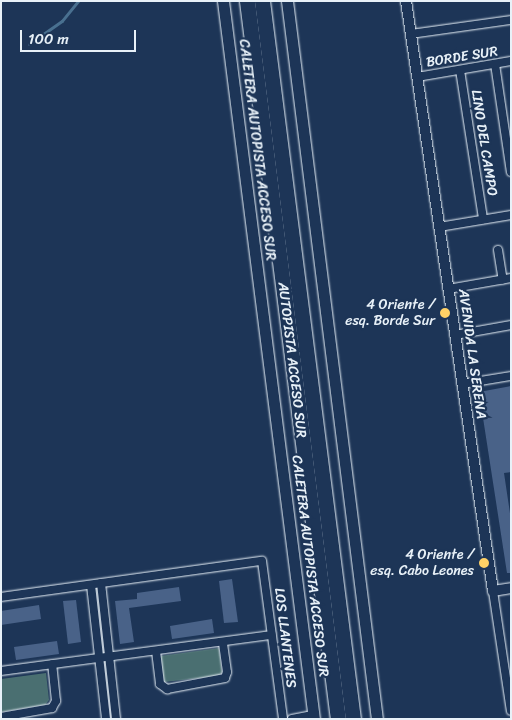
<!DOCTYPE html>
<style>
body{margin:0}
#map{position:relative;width:512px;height:720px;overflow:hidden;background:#1d3557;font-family:Sriracha,sans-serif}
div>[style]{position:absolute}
.green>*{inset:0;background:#4a6f71}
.stream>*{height:2.5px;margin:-1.25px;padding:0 1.25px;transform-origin:1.25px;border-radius:1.25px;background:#497090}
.building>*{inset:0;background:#496288}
.roads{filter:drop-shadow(0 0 1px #e8f1f8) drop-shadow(0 0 1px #e8f1f8)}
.minor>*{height:8px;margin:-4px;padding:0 4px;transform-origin:4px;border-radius:4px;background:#1d3557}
.tertiary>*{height:10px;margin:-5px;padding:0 5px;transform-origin:5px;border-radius:5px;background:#1d3557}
.secondary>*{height:11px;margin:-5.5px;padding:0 5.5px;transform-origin:5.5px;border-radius:5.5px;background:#1d3557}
.motorway>*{height:15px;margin:-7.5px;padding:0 7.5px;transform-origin:7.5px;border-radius:7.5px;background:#1d3557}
.dots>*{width:14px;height:14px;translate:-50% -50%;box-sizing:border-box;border:2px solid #1d3557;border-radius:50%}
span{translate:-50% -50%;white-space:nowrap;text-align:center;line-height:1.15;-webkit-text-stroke:4.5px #1d3557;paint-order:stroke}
.street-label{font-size:14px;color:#e8f1f8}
.poi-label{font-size:14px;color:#e8f1f8}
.right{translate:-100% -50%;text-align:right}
.frame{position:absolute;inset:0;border:2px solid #e8f1f8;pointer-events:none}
.scale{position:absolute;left:20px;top:30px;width:116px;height:22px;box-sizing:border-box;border:2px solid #e8f1f8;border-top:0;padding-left:6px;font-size:15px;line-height:18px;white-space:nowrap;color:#e8f1f8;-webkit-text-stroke:4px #1d3557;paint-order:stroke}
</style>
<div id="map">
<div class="green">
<div style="clip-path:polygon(219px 648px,222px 672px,219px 676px,164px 682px,160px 656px)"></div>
<div style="clip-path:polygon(46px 673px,49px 700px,45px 705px,1px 712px,1px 679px)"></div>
</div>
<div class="stream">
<div style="left:29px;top:44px;width:40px;rotate:-34.9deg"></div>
<div style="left:62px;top:21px;width:26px;rotate:-51deg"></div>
</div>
<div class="building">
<div style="clip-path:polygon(511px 386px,511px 472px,504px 473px,511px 520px,511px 573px,507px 573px,479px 392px)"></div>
<div style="clip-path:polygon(232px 579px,238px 622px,224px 623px,219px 581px)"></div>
<div style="clip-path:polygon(179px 587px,181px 601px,129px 608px,134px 642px,120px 644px,115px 601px,137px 599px,137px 593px)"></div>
<div style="clip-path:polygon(76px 600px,81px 642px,68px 644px,63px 601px)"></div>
<div style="clip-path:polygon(39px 605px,41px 619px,1px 625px,1px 611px)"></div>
<div style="clip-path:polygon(212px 619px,214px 633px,172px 639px,170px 626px)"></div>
<div style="clip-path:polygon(57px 641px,59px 654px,16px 660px,14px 647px)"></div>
</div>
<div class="roads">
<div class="minor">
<div style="left:411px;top:34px;width:101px;rotate:-8deg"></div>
<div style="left:495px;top:64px;width:109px;rotate:81.6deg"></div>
<div style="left:460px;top:70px;width:151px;rotate:81.2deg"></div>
<div style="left:417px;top:77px;width:95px;rotate:-9.7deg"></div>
<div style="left:439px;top:227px;width:73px;rotate:-9.5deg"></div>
<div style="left:498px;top:250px;width:30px;rotate:81deg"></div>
<div style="left:448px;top:289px;width:64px;rotate:-9.9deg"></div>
<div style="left:455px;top:335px;width:57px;rotate:-10.1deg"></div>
<div style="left:462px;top:384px;width:50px;rotate:-9.3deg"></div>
<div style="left:101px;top:583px;width:137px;rotate:83.7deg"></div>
<div style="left:91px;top:585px;width:135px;rotate:83.6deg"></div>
<div style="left:493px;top:591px;width:121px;rotate:81.5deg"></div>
<div style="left:1px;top:597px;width:263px;rotate:-7.9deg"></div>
<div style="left:262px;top:561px;width:159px;rotate:82.4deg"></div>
<div style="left:156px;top:651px;width:33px;rotate:83deg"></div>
<div style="left:160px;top:684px;width:9px;rotate:36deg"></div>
<div style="left:167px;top:689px;width:59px;rotate:-10.7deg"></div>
<div style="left:225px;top:678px;width:6px;rotate:-72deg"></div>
<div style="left:227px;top:672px;width:30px;rotate:-98deg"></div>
<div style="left:1px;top:671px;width:273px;rotate:-7.6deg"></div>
<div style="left:1px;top:717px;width:52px;rotate:-10deg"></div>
<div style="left:52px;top:708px;width:8px;rotate:-60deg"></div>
<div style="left:56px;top:701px;width:37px;rotate:-96deg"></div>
<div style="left:292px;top:719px;width:21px;rotate:-11deg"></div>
</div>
<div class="tertiary">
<div style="left:406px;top:1px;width:596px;rotate:81.61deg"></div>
<div style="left:493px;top:591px;width:18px;rotate:-9deg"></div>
</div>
<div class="secondary">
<div style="left:223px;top:1px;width:724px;rotate:82.78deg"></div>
<div style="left:287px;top:1px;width:724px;rotate:82.86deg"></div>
</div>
<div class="motorway">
<div style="left:247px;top:1px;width:724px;rotate:82.78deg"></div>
<div style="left:262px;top:1px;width:724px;rotate:82.78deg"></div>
</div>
</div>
<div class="dots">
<div style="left:445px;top:313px;background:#ffd166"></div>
<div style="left:484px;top:563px;background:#ffd166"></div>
</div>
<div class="street-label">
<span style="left:462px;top:57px;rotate:-9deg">BORDE SUR</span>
<span style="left:484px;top:143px;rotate:81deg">LINO DEL CAMPO</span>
<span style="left:257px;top:150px;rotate:83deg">CALETERA AUTOPISTA ACCESO SUR</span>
<span style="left:472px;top:354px;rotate:82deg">AVENIDA LA SERENA</span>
<span style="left:292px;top:360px;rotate:83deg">AUTOPISTA ACCESO SUR</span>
<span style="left:310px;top:566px;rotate:83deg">CALETERA AUTOPISTA ACCESO SUR</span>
<span style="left:285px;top:638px;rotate:83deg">LOS LLANTENES</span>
</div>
<div class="poi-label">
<span class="right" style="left:435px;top:313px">4 Oriente /<br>esq. Borde Sur</span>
<span class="right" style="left:474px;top:563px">4 Oriente /<br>esq. Cabo Leones</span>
</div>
<div class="frame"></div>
<div class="scale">100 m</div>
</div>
